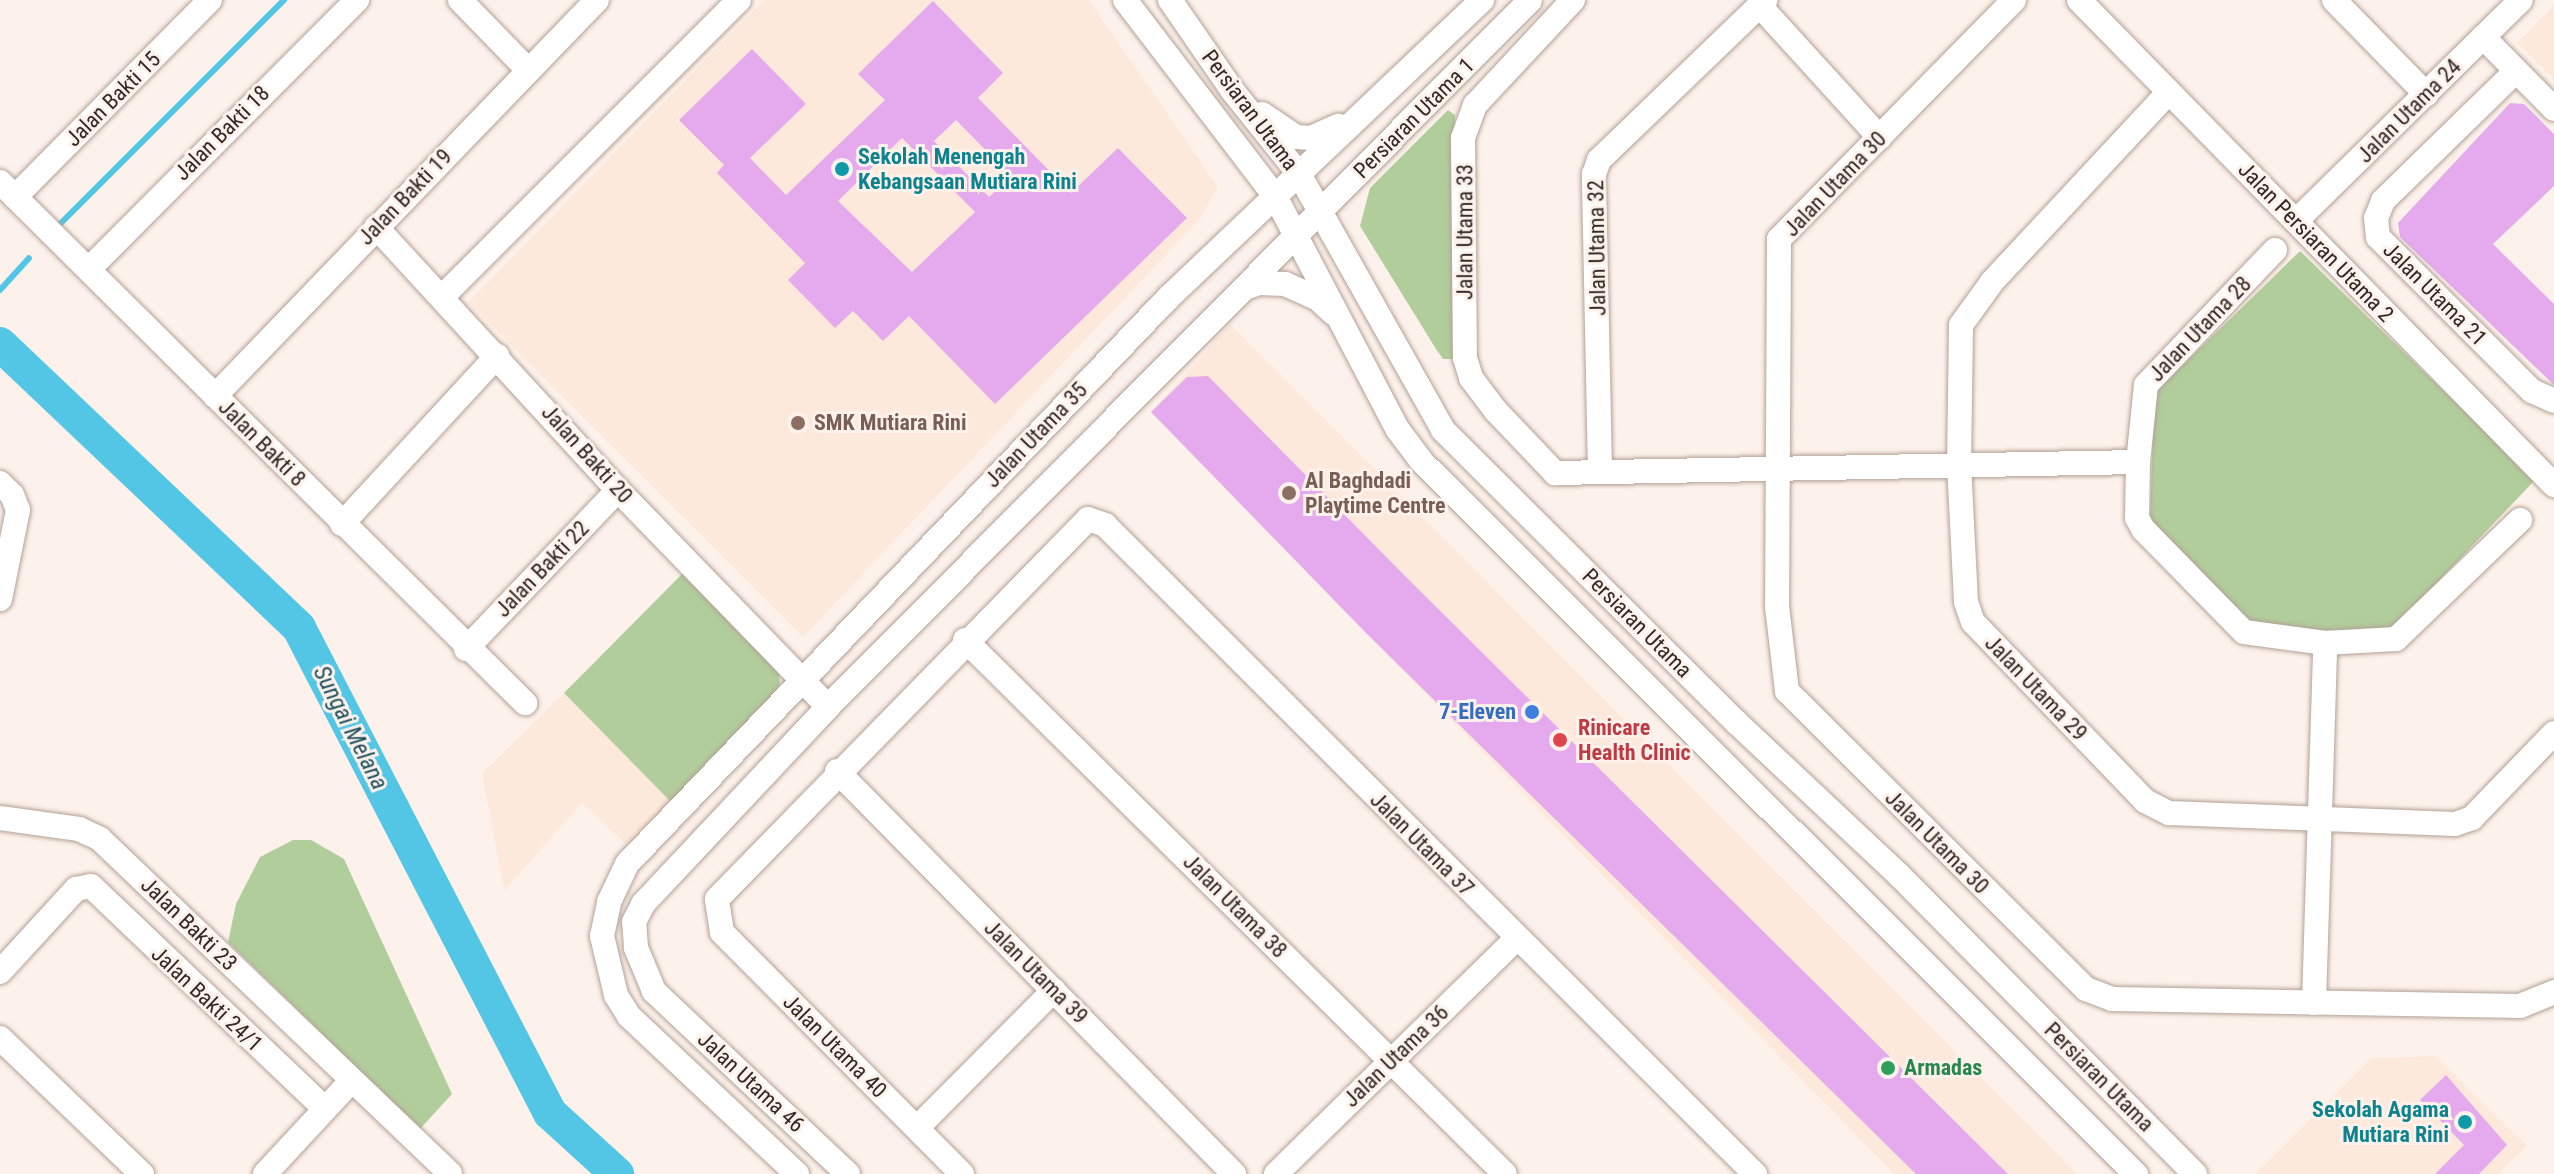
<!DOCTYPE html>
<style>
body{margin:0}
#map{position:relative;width:2554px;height:1174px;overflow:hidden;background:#fdf2eb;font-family:"Roboto Condensed",sans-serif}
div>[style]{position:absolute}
.built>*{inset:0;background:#fde9dc}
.green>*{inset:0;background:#b2cd9c}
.stream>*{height:6px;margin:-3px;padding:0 3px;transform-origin:3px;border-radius:3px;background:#53c5e5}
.river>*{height:34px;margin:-17px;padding:0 17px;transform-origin:17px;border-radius:17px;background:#53c5e5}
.building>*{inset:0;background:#e4aaed}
.roads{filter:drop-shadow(0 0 2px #b2a196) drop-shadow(0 0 2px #b2a196)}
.minor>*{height:24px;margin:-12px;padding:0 12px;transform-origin:12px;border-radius:12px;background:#fff}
.dots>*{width:22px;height:22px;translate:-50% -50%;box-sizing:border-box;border:4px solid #fdf2eb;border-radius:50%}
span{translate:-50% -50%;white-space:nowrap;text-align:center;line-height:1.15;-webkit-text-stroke:6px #fdf2eb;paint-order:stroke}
.street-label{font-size:22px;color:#302925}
.culture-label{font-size:22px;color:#0d838f;font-weight:700}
.left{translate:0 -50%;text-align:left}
.right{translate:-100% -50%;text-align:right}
.education-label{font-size:22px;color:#785e54;font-weight:700}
.shop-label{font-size:22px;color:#366cbe;font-weight:700}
.health-label{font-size:22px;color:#be3a42;font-weight:700}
.leisure-label{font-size:22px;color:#27864d;font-weight:700}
.water-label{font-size:24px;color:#215260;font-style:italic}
</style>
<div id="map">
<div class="built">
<div style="clip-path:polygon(764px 0,1089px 0,1218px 187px,1200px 219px,803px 637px,468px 302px)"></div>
<div style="clip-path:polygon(2554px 5px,2554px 80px,2517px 43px)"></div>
<div style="clip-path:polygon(1230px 324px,2077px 1174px,1894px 1174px,1151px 412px)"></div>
<div style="clip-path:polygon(564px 693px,673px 804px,629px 847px,582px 803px,504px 891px,482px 774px)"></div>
<div style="clip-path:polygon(2436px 1056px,2527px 1146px,2498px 1174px,2255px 1174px,2371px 1058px)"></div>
</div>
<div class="green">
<div style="clip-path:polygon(1448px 110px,1455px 115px,1453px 359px,1443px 359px,1436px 349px,1360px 226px,1370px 188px)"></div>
<div style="clip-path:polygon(2300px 251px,2535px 480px,2391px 631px,2255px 629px,2150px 524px,2154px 393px)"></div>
<div style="clip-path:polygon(685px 571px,779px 671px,780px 683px,775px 696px,673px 804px,564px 693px)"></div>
<div style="clip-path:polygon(293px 840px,311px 840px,344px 859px,452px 1094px,420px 1129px,228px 942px,236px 904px,260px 857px)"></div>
</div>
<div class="stream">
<div style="left:59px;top:225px;width:318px;rotate:-45deg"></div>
<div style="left:0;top:290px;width:43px;rotate:-47.8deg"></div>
</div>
<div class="river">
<div style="left:0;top:344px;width:412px;rotate:43.5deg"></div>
<div style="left:299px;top:628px;width:546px;rotate:62.64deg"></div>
<div style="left:550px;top:1113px;width:91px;rotate:42.3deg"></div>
</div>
<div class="building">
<div style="clip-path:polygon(evenodd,933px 1px,1003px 73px,978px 98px,1071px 193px,1118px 148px,1187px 218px,995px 404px,909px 316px,883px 341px,853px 311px,835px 328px,788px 280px,805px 263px,717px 173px,724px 165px,679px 120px,752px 49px,806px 104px,750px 158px,786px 195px,885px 100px,858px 74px,933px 1px,956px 120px,1011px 176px,989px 197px,934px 141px,956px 120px,933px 1px,902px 138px,975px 212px,912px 272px,838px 201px,902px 138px)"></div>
<div style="clip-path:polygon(2510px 103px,2524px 104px,2554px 134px,2554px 186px,2493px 244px,2554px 304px,2554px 385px,2400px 237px,2398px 223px)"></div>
<div style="clip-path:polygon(1208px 376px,1405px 576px,2008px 1174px,1916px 1174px,1366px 633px,1151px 412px,1187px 377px)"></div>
<div style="clip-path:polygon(2446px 1075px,2507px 1145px,2479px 1174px,2435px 1174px,2464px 1145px,2420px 1100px)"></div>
</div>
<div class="roads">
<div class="minor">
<div style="left:460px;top:0;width:98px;rotate:45.8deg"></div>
<div style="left:1125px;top:0;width:247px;rotate:52.6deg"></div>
<div style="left:1275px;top:196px;width:264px;rotate:62.3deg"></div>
<div style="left:1398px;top:430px;width:39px;rotate:53deg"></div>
<div style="left:1421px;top:461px;width:1010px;rotate:44.92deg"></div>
<div style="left:1170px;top:0;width:109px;rotate:55.4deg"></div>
<div style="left:1232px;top:90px;width:107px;rotate:51.4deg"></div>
<div style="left:1299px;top:174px;width:294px;rotate:60.6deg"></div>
<div style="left:1443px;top:430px;width:414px;rotate:44.9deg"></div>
<div style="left:1736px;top:722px;width:224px;rotate:43.2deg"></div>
<div style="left:1899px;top:875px;width:421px;rotate:45.3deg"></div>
<div style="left:1573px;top:0;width:144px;rotate:133deg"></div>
<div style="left:1475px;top:105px;width:35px;rotate:110deg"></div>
<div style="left:1463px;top:138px;width:220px;rotate:89.5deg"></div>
<div style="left:1465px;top:358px;width:21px;rotate:73deg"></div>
<div style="left:1471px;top:378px;width:41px;rotate:52.9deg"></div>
<div style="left:1496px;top:411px;width:86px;rotate:46.4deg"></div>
<div style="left:1555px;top:473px;width:583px;rotate:-1.08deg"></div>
<div style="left:2014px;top:0;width:335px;rotate:134.5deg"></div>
<div style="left:1779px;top:239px;width:367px;rotate:90.3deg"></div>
<div style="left:1777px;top:606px;width:86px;rotate:83.3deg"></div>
<div style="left:1787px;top:691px;width:422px;rotate:44.9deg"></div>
<div style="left:2086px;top:989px;width:28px;rotate:21deg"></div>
<div style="left:2112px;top:999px;width:408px;rotate:1deg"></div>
<div style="left:2520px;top:1006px;width:37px;rotate:-22deg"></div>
<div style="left:2079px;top:0;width:679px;rotate:45.6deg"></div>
<div style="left:2334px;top:0;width:132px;rotate:45.6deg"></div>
<div style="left:1760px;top:6px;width:178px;rotate:47.7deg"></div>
<div style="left:2483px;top:37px;width:101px;rotate:45.4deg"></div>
<div style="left:2516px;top:71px;width:186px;rotate:135.7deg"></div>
<div style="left:2383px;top:201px;width:18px;rotate:112deg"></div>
<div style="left:2376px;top:218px;width:19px;rotate:84deg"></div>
<div style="left:2378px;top:237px;width:218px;rotate:45deg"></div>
<div style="left:2532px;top:391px;width:24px;rotate:24deg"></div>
<div style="left:2169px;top:92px;width:260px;rotate:133deg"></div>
<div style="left:1992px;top:282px;width:53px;rotate:125.8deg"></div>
<div style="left:1961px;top:325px;width:139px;rotate:90.8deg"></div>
<div style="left:1959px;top:464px;width:138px;rotate:87.1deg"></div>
<div style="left:1966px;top:602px;width:21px;rotate:71deg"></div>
<div style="left:1973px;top:622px;width:248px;rotate:46.1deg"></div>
<div style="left:2145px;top:801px;width:27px;rotate:27deg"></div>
<div style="left:2169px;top:813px;width:286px;rotate:2.2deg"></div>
<div style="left:2455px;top:824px;width:18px;rotate:-19deg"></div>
<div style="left:2472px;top:818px;width:118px;rotate:-46deg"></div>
<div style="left:1262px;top:114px;width:41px;rotate:34.1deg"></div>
<div style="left:1296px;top:137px;width:15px;rotate:4deg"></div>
<div style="left:1311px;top:138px;width:30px;rotate:-24deg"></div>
<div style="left:0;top:182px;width:740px;rotate:44.78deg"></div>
<div style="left:15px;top:197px;width:277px;rotate:-45.3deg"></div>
<div style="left:2296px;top:221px;width:315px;rotate:-44.5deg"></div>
<div style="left:376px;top:227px;width:357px;rotate:47.4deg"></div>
<div style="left:618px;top:490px;width:302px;rotate:45.9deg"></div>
<div style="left:2275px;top:250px;width:187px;rotate:133.7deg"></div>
<div style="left:2146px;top:385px;width:77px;rotate:95.9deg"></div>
<div style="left:2138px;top:462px;width:56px;rotate:91deg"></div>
<div style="left:2137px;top:518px;width:13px;rotate:61deg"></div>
<div style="left:2143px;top:529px;width:144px;rotate:45.6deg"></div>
<div style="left:2244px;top:632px;width:82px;rotate:7.7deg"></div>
<div style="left:2325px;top:643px;width:71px;rotate:-3.2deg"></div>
<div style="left:2396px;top:639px;width:172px;rotate:-43.8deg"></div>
<div style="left:89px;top:269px;width:380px;rotate:-45.1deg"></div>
<div style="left:1245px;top:288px;width:15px;rotate:-20deg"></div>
<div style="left:1259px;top:283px;width:26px;rotate:2deg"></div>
<div style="left:1285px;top:284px;width:35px;rotate:24deg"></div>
<div style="left:1317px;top:298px;width:22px;rotate:43deg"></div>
<div style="left:442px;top:297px;width:420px;rotate:-45deg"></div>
<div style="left:215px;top:396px;width:550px;rotate:-46.03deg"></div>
<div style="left:1600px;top:471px;width:297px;rotate:-91.2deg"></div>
<div style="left:1594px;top:174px;width:15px;rotate:-70deg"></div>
<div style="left:1599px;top:160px;width:231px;rotate:-43.9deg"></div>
<div style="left:0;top:483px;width:17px;rotate:45deg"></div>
<div style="left:12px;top:495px;width:16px;rotate:68deg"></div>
<div style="left:18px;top:510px;width:91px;rotate:101.4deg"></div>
<div style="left:342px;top:524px;width:229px;rotate:-47.3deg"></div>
<div style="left:965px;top:640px;width:759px;rotate:44.68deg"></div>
<div style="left:466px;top:649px;width:220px;rotate:-46.3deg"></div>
<div style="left:837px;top:771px;width:566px;rotate:45.43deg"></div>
<div style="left:0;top:818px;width:80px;rotate:7.9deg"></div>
<div style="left:79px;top:829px;width:23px;rotate:25deg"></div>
<div style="left:100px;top:839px;width:484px;rotate:43.7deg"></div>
<div style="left:0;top:972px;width:113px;rotate:-47.5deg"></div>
<div style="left:76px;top:889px;width:15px;rotate:-11deg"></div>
<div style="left:91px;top:886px;width:323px;rotate:43.6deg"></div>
<div style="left:2314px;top:1003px;width:360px;rotate:-88.2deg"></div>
<div style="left:0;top:1038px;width:197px;rotate:43.8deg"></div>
<div style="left:917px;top:1128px;width:194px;rotate:-45.2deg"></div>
<div style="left:265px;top:1174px;width:127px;rotate:-47.2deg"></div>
<div style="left:797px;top:1174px;width:231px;rotate:-136.8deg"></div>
<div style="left:629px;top:1016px;width:25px;rotate:-122deg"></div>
<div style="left:616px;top:995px;width:61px;rotate:-103.3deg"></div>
<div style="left:602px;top:936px;width:35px;rotate:-78deg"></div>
<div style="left:609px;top:902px;width:42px;rotate:-64.7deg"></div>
<div style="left:627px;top:864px;width:783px;rotate:-46.29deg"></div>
<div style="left:1168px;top:298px;width:433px;rotate:-43.5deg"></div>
<div style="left:848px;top:1174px;width:267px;rotate:-136.7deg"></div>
<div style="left:654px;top:991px;width:47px;rotate:-112.7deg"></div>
<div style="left:636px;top:948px;width:26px;rotate:-94deg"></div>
<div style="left:634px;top:922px;width:20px;rotate:-63deg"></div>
<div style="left:643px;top:904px;width:270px;rotate:-46.8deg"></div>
<div style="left:828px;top:707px;width:996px;rotate:-45.2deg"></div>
<div style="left:962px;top:1174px;width:341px;rotate:-134.8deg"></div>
<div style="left:722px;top:932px;width:33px;rotate:-99deg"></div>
<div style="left:717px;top:899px;width:531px;rotate:-45.69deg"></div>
<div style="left:1088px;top:519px;width:18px;rotate:19deg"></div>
<div style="left:1105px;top:525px;width:919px;rotate:44.96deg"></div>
<div style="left:1276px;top:1174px;width:337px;rotate:-44.4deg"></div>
</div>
</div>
<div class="dots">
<div style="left:842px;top:169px;background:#0f9aa8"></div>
<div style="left:798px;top:423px;background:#8d6e63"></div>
<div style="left:1289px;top:493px;background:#8d6e63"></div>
<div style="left:1532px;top:712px;background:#3f7fe0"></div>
<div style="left:1560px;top:740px;background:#e0444e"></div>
<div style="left:1888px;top:1068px;background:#2e9e5b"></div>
<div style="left:2465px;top:1122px;background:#0f9aa8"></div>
</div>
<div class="street-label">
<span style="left:113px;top:99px;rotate:-45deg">Jalan Bakti 15</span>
<span style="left:1250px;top:110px;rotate:53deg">Persiaran Utama</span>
<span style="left:2409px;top:111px;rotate:-45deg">Jalan Utama 24</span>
<span style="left:1414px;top:118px;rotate:-45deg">Persiaran Utama 1</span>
<span style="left:222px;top:133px;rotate:-45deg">Jalan Bakti 18</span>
<span style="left:1835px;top:184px;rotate:-46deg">Jalan Utama 30</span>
<span style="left:405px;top:197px;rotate:-46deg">Jalan Bakti 19</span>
<span style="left:1465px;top:232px;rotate:-90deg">Jalan Utama 33</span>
<span style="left:2316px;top:242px;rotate:46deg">Jalan Persiaran Utama 2</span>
<span style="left:1597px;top:248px;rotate:-91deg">Jalan Utama 32</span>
<span style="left:2435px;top:294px;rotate:45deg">Jalan Utama 21</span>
<span style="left:2200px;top:329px;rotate:-46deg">Jalan Utama 28</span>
<span style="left:1036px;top:435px;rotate:-46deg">Jalan Utama 35</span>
<span style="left:262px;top:443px;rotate:45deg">Jalan Bakti 8</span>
<span style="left:587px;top:454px;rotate:48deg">Jalan Bakti 20</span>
<span style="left:542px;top:569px;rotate:-46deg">Jalan Bakti 22</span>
<span style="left:1637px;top:623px;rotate:45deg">Persiaran Utama</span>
<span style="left:2036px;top:688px;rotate:46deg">Jalan Utama 29</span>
<span style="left:1937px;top:842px;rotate:45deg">Jalan Utama 30</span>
<span style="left:1422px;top:844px;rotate:45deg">Jalan Utama 37</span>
<span style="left:1235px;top:906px;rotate:45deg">Jalan Utama 38</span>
<span style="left:189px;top:924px;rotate:44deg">Jalan Bakti 23</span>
<span style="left:1036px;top:972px;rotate:45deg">Jalan Utama 39</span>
<span style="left:207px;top:999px;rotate:43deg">Jalan Bakti 24/1</span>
<span style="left:835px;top:1046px;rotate:45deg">Jalan Utama 40</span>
<span style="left:1396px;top:1056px;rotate:-44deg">Jalan Utama 36</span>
<span style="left:2099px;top:1077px;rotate:45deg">Persiaran Utama</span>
<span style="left:751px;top:1082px;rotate:43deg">Jalan Utama 46</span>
</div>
<div class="culture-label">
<span class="left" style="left:858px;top:169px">Sekolah Menengah<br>Kebangsaan Mutiara Rini</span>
<span class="right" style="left:2449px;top:1122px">Sekolah Agama<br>Mutiara Rini</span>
</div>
<div class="education-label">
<span class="left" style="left:814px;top:423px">SMK Mutiara Rini</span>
<span class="left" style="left:1305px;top:493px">Al Baghdadi<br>Playtime Centre</span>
</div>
<div class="shop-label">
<span class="right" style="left:1516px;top:712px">7-Eleven</span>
</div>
<div class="health-label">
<span class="left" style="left:1578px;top:740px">Rinicare<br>Health Clinic</span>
</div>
<div class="leisure-label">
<span class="left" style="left:1904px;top:1068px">Armadas</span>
</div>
<div class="water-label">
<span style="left:350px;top:728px;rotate:63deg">Sungai Melana</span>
</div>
</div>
